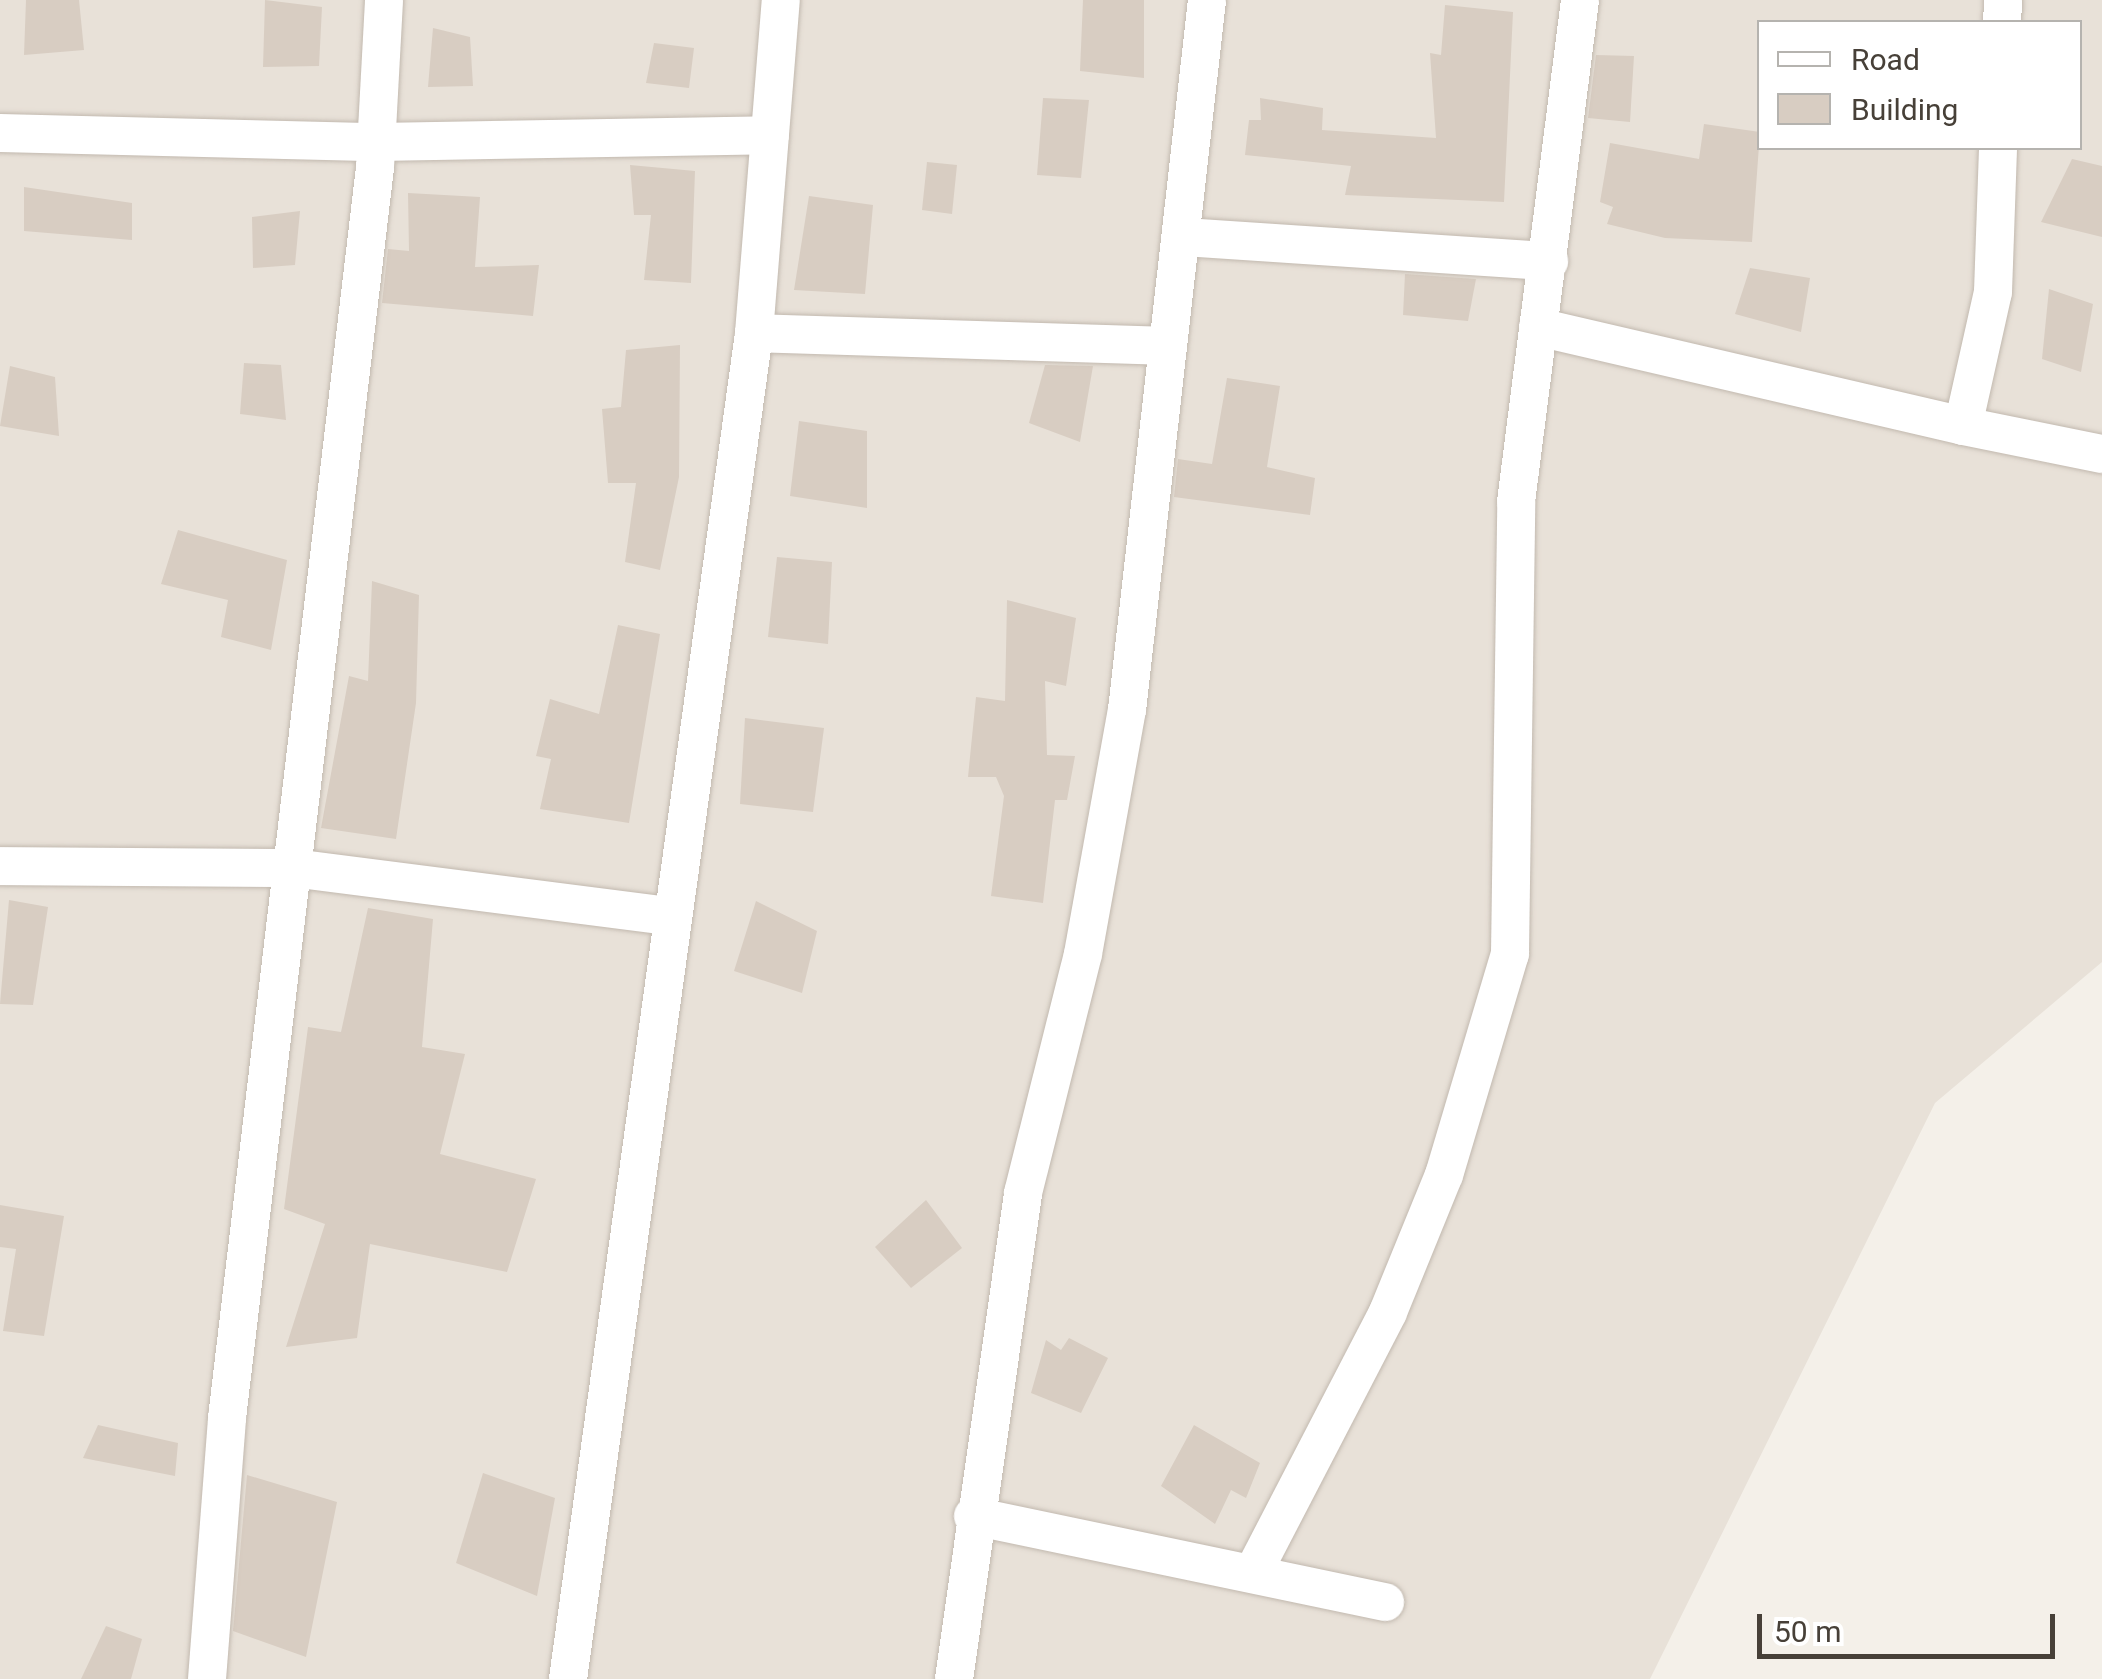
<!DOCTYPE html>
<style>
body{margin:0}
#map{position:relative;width:2102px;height:1679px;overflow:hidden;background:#f4f0e9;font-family:Roboto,sans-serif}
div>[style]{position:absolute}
.residential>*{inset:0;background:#e8e1d8}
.building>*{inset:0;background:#d8cdc2}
.roads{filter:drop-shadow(0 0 2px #c2b9af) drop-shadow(0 0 2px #c2b9af)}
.street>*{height:38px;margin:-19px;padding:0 19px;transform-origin:19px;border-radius:19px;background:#fff}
span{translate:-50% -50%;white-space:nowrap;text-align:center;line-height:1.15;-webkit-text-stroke:9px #fff;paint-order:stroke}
.legend{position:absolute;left:1757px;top:20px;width:325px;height:130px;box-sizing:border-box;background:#fff;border:2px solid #b5b3af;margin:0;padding:12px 18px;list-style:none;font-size:30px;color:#474038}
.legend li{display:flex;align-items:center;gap:20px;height:50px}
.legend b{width:50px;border:2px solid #b5b3af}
.scale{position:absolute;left:1757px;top:1614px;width:298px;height:45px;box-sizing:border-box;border:5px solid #474038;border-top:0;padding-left:12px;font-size:30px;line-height:35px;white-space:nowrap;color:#474038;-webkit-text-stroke:8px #fff;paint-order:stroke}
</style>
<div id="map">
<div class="residential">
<div style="clip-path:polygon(evenodd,0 0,2102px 0,2102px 962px,1935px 1103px,1650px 1679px,0 1679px,0 0,1760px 22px,2080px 22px,2080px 148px,1760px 148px,1760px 22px)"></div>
</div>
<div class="building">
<div style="clip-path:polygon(26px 0,79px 0,84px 50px,24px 55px)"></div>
<div style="clip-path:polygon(265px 0,322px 7px,319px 66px,263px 67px)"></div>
<div style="clip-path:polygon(1083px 0,1144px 0,1144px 78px,1080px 71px)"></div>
<div style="clip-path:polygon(1445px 5px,1513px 12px,1504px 202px,1345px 195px,1351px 166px,1245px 155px,1249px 120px,1261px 120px,1260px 98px,1323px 108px,1322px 130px,1436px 138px,1430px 53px,1441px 55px)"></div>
<div style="clip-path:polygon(433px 28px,470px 37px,473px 86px,428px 87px)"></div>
<div style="clip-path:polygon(654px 43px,694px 48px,689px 88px,646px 83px)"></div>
<div style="clip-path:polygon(1596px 55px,1634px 56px,1630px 122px,1588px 118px)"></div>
<div style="clip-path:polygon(1043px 98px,1089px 100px,1081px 178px,1037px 175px)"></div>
<div style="clip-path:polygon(1704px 124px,1760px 132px,1752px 242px,1665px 238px,1607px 224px,1613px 207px,1600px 202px,1610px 143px,1699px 159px)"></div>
<div style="clip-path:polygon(2072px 159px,2102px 166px,2102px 237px,2041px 222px)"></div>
<div style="clip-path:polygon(927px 162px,957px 165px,952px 214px,922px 210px)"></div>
<div style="clip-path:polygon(630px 165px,695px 171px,691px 283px,644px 280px,651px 215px,634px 215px)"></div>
<div style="clip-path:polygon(24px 187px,132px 203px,132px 240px,24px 231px)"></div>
<div style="clip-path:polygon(408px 193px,480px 197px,475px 267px,539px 265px,533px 316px,382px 303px,388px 249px,409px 251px)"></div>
<div style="clip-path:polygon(809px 196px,873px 205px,865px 294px,794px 290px)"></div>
<div style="clip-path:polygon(300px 211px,295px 265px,253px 268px,252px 217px)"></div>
<div style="clip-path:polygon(1750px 268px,1810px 278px,1801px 332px,1735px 314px)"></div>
<div style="clip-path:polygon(1405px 274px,1476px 279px,1468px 321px,1403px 315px)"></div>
<div style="clip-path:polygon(2049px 289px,2093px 304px,2081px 372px,2042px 359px)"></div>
<div style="clip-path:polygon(680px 345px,679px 477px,660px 570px,625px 562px,636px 483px,608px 483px,602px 409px,621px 407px,626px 350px)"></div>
<div style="clip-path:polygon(244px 363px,281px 365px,286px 420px,240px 414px)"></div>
<div style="clip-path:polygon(1045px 365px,1093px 366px,1080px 442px,1029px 423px)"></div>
<div style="clip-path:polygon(10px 366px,55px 377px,59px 436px,0 426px)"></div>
<div style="clip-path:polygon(1227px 378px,1280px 386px,1267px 467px,1315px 478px,1310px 515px,1174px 497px,1178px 459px,1212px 464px)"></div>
<div style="clip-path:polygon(799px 421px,867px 431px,867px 508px,790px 496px)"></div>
<div style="clip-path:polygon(178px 530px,287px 560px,271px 650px,221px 637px,228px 600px,161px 584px)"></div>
<div style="clip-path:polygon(777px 557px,832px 562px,828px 644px,768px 637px)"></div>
<div style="clip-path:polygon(372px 581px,419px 595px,416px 703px,396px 839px,321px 828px,349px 676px,368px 681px)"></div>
<div style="clip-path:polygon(1007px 600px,1076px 618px,1066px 686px,1045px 681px,1047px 755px,1075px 756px,1067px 800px,1055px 800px,1043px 903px,991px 896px,1004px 796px,996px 777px,968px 777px,976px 697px,1005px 701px)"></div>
<div style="clip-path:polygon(618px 625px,660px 634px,629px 823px,540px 809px,551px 759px,536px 756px,550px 699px,599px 714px)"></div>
<div style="clip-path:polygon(745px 718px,824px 728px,813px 812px,740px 804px)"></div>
<div style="clip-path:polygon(9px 900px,48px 907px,33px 1005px,0 1004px)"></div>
<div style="clip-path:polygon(756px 901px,817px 931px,802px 993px,734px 971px)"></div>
<div style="clip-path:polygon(368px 908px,433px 919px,422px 1047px,465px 1054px,440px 1154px,536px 1179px,507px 1272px,370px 1244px,357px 1338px,286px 1347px,325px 1224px,284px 1209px,308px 1027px,341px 1032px)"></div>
<div style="clip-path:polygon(926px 1200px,962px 1248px,911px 1288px,875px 1247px)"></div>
<div style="clip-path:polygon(0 1205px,64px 1216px,44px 1336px,3px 1331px,16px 1249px,0 1247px)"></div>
<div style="clip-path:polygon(1069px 1338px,1108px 1358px,1081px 1413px,1031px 1393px,1046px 1340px,1061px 1350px)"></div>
<div style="clip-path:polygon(98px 1425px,178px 1443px,175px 1476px,83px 1458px)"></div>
<div style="clip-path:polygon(1194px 1425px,1260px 1463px,1246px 1498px,1231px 1490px,1215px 1524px,1161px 1486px)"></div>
<div style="clip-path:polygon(483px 1473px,555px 1498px,537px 1596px,456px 1563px)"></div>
<div style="clip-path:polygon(247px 1475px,337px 1502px,306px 1657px,233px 1631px)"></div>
<div style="clip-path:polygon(106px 1626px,142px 1639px,131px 1679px,81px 1679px)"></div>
</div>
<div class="roads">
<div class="street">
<div style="left:2002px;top:22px;width:22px;rotate:-87deg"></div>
<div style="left:0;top:133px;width:377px;rotate:1.4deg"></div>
<div style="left:377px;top:142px;width:393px;rotate:-1deg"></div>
<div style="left:1184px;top:237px;width:366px;rotate:3.8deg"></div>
<div style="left:1538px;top:327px;width:436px;rotate:13.1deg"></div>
<div style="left:1963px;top:426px;width:137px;rotate:-77.4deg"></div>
<div style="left:1993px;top:292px;width:144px;rotate:-88deg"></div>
<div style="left:754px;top:333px;width:413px;rotate:1.8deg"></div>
<div style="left:1963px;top:426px;width:142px;rotate:11.4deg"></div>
<div style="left:0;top:866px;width:293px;rotate:0.4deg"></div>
<div style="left:293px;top:868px;width:378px;rotate:7.3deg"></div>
<div style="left:973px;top:1516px;width:421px;rotate:11.8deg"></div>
<div style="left:1255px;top:1569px;width:289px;rotate:-62.6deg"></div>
<div style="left:1388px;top:1312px;width:148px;rotate:-67.8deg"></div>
<div style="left:1444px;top:1175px;width:231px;rotate:-73.4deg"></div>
<div style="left:1510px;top:954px;width:452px;rotate:-89.2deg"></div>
<div style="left:1516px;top:502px;width:506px;rotate:-82.73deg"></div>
<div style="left:207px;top:1679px;width:262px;rotate:-85.6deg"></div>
<div style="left:227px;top:1418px;width:1260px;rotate:-83.25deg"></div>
<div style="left:375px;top:167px;width:167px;rotate:-86.9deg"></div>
<div style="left:568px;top:1679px;width:1359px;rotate:-82.13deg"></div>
<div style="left:754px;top:333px;width:334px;rotate:-85.4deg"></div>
<div style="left:954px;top:1679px;width:491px;rotate:-81.9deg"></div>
<div style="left:1023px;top:1193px;width:246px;rotate:-75.9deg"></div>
<div style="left:1083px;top:954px;width:248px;rotate:-79.8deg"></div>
<div style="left:1127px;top:710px;width:714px;rotate:-83.57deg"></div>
</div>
</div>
<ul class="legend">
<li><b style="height:12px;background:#fff"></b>Road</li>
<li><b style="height:28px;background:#d8cdc2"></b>Building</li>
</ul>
<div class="scale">50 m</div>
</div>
